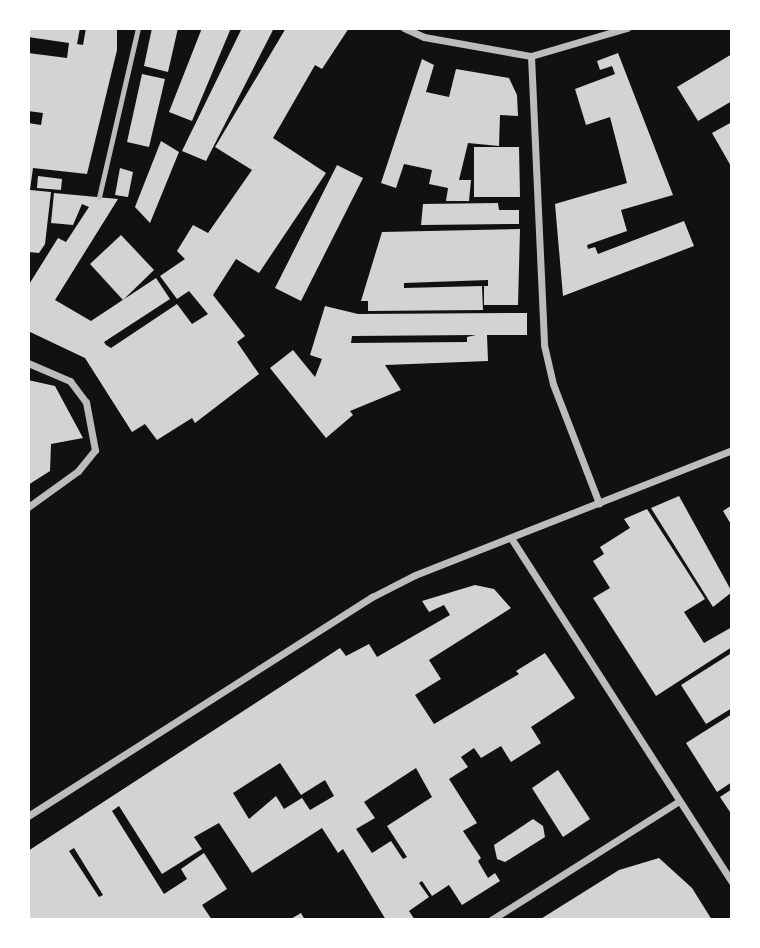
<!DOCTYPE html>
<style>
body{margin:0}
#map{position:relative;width:760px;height:948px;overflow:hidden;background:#111;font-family:"Roboto Condensed",sans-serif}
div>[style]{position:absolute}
.building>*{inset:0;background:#d3d3d3}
.service>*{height:5px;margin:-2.5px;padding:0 2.5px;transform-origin:2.5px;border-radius:2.5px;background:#bcbcbc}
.minor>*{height:7px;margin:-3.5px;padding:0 3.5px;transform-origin:3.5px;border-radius:3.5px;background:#bcbcbc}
span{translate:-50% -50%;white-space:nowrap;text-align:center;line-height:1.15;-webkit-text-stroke:5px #fff;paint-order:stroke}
.frame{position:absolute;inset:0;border:30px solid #fff;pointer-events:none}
</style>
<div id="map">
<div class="building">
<div style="clip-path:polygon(28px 28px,80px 28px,77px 44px,83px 45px,86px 28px,117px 28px,117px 50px,87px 174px,33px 168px,30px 190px,51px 192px,45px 244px,39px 253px,28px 252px,28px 123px,41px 125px,43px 113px,28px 111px,28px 53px,67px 58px,69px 43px,28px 37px)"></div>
<div style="clip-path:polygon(152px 28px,178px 28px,168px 72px,144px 66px)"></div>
<div style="clip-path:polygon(202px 28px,231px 28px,192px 121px,169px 112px)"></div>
<div style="clip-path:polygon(242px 28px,274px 28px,206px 161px,182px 151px)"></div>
<div style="clip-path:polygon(286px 28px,349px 28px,322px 69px,315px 65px,273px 138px,326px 173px,259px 273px,236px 259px,213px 295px,245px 336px,237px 342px,259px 374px,195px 423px,192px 418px,157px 440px,145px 424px,132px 432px,85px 358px,28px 331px,28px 286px,58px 238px,66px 242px,89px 207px,82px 204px,73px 225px,51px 223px,54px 193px,118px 199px,55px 300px,91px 321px,156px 278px,170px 299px,104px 342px,106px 345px,111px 348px,177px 304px,192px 324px,208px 314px,189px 291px,177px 299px,160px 276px,185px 259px,177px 251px,193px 225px,208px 233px,252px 170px,215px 147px)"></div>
<div style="clip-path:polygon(618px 53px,673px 195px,621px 210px,627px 231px,587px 245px,588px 249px,595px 247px,598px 254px,684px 221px,694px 246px,563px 296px,555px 204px,627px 183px,610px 117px,586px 125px,575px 89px,615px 74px,612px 66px,600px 70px,597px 61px)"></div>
<div style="clip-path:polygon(732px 54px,732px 101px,698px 121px,677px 87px)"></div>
<div style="clip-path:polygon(422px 59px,434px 65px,426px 92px,449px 97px,456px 69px,509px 78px,517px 95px,518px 116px,500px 115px,499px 146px,468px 143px,459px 180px,471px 180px,469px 201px,446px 201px,448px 188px,429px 184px,432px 170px,404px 164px,396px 188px,381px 183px)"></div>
<div style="clip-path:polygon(142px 74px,165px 79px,149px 147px,127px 142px)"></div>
<div style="clip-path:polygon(732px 122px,732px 168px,712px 133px)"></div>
<div style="clip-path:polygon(161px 141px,179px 152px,150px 223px,135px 207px)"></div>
<div style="clip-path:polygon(474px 147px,519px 147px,520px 197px,474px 197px)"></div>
<div style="clip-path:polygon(337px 165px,363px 178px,301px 301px,275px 288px)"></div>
<div style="clip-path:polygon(120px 168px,133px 172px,128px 197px,115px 195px)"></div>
<div style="clip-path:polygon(38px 176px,62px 179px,61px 190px,37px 188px)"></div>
<div style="clip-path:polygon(498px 203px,499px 210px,519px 210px,519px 224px,421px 225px,423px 204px)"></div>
<div style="clip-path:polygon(520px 229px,518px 305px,484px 305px,484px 286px,488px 286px,488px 280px,404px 283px,404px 288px,482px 286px,483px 310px,368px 311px,368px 301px,361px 301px,382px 232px)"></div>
<div style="clip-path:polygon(121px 235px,154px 270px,123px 300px,90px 264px)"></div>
<div style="clip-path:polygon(evenodd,325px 306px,358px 314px,527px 313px,527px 335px,487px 335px,488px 361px,385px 365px,401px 390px,350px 411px,353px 415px,326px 438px,270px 368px,293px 350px,315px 377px,322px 359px,310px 355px,325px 306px,476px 335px,467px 337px,467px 342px,351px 343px,352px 336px,476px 335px)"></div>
<div style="clip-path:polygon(28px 380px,55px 386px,83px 438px,51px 444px,50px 471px,28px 485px)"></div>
<div style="clip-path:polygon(679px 496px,732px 592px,713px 607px,651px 508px)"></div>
<div style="clip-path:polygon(732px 505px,732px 526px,723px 511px)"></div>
<div style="clip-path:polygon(647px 509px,705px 599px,684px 612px,704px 643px,732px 627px,732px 647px,656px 696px,593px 598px,610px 588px,593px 561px,604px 554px,600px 547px,630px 528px,624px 519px)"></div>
<div style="clip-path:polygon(evenodd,475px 585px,494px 589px,511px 608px,429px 660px,441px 679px,415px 695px,434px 724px,519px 674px,516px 671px,545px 653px,575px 698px,531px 727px,541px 743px,511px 762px,501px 746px,481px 758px,474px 748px,461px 757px,468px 767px,449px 779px,477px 823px,463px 831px,481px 858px,478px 861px,488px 878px,495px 873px,500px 881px,462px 905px,449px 885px,432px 896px,422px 881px,419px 883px,429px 897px,409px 911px,415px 920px,386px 920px,343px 849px,338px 853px,322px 828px,252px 873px,219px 823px,194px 837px,202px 849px,162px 874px,119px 806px,112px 811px,164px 894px,187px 879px,181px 869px,204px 853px,227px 889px,202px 905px,212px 920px,28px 920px,28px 851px,340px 648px,346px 656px,369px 644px,377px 657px,450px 615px,444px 605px,429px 612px,422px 601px,475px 585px,280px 763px,301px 795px,325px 780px,334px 796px,310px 810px,302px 798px,284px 809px,276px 796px,249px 819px,233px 793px,280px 763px,475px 585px,416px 768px,432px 797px,387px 826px,407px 857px,403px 859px,391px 841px,372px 853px,356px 829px,375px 818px,364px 802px,416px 768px,475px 585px,74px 848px,103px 895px,99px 897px,69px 851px,74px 848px)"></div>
<div style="clip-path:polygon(730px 654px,732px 708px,706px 724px,681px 685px)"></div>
<div style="clip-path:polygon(732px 714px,732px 782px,717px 792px,686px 743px)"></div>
<div style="clip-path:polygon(558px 770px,590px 819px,563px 837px,532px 788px)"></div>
<div style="clip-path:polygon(732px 789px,732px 815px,720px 797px)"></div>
<div style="clip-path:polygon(533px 819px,543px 826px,545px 837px,505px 862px,497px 859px,494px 845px)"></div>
<div style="clip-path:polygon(659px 858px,692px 888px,712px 920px,539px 920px,619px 870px)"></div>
<div style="clip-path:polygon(301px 913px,305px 920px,289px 920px)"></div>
</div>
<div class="service">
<div style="left:99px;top:197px;width:173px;rotate:-77deg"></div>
</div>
<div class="minor">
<div style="left:404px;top:28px;width:22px;rotate:24deg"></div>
<div style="left:424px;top:37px;width:109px;rotate:10.1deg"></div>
<div style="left:531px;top:56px;width:100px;rotate:-16.3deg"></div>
<div style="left:531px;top:56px;width:289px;rotate:87.4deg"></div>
<div style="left:544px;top:345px;width:40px;rotate:77deg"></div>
<div style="left:553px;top:384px;width:128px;rotate:68.9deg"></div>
<div style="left:28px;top:363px;width:46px;rotate:23.2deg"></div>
<div style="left:70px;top:381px;width:26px;rotate:53deg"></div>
<div style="left:86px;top:402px;width:49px;rotate:79.4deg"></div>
<div style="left:95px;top:450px;width:27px;rotate:129deg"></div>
<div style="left:78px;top:471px;width:62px;rotate:144.2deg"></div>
<div style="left:511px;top:538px;width:409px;rotate:57.3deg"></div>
<div style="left:28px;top:816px;width:408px;rotate:-32.5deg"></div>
<div style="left:372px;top:597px;width:48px;rotate:-27.1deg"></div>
<div style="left:415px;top:575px;width:341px;rotate:-21.5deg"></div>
<div style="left:491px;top:920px;width:221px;rotate:-32.3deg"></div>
</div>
<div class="frame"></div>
</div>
